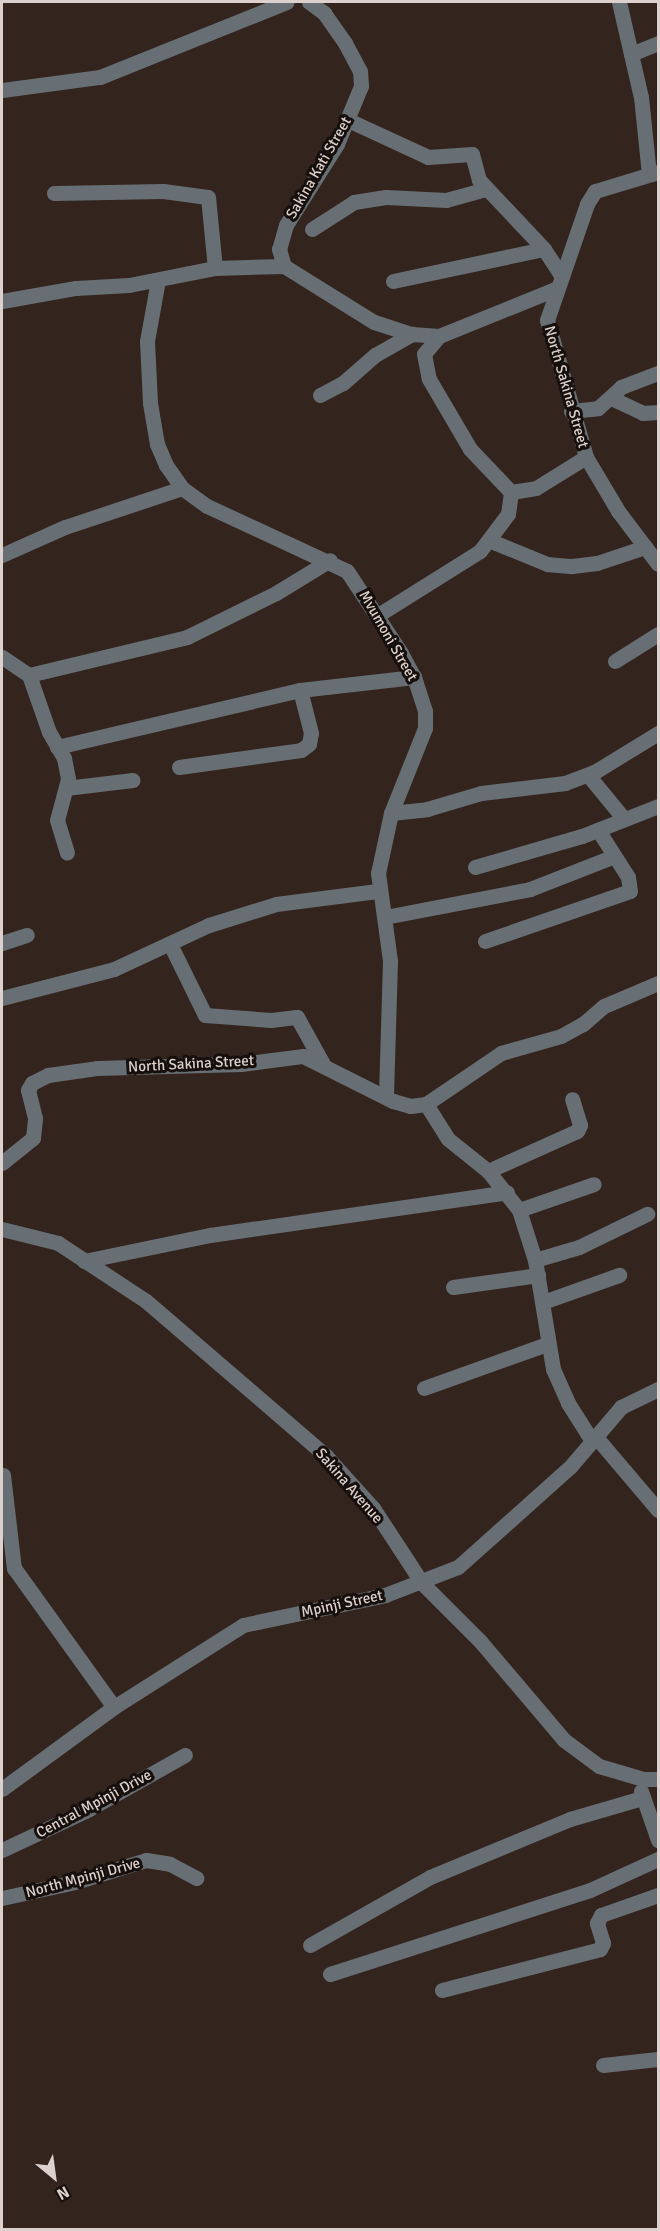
<!DOCTYPE html>
<style>
body{margin:0}
#map{position:relative;width:660px;height:2231px;overflow:hidden;background:#33241e;font-family:Signika,sans-serif}
div>[style]{position:absolute}
.minor>*{height:15px;margin:-7.5px;padding:0 7.5px;transform-origin:7.5px;border-radius:7.5px;background:#676f74}
span{translate:-50% -50%;white-space:nowrap;text-align:center;line-height:1.15;-webkit-text-stroke:6px #160f0c;paint-order:stroke}
.street-label{font-size:15px;color:#dcd1cd}
.frame{position:absolute;inset:0;border:3px solid #dcd1cd;pointer-events:none}
.north{position:absolute;left:24px;top:2147px;width:60px;height:60px;-webkit-text-stroke:4px #160f0c;paint-order:stroke;rotate:151deg;font-size:16px;font-weight:700;line-height:24px;text-align:center;color:#dcd1cd}
.north::after{content:'';display:block;margin:auto;width:21px;height:27px;background:#dcd1cd;clip-path:polygon(50% 0,100% 100%,50% 72%,0 100%)}
</style>
<div id="map">
<div class="minor">
<div style="left:309px;top:2px;width:19px;rotate:36deg"></div>
<div style="left:324px;top:13px;width:37px;rotate:55deg"></div>
<div style="left:345px;top:43px;width:32px;rotate:62deg"></div>
<div style="left:360px;top:71px;width:15px;rotate:86deg"></div>
<div style="left:361px;top:86px;width:63px;rotate:112.5deg"></div>
<div style="left:337px;top:144px;width:96px;rotate:122.2deg"></div>
<div style="left:286px;top:225px;width:25px;rotate:106deg"></div>
<div style="left:279px;top:249px;width:18px;rotate:74deg"></div>
<div style="left:284px;top:266px;width:106px;rotate:31.9deg"></div>
<div style="left:374px;top:322px;width:40px;rotate:18deg"></div>
<div style="left:412px;top:334px;width:27px;rotate:4deg"></div>
<div style="left:439px;top:336px;width:128px;rotate:-22deg"></div>
<div style="left:619px;top:2px;width:98px;rotate:77deg"></div>
<div style="left:641px;top:97px;width:77px;rotate:84.1deg"></div>
<div style="left:631px;top:54px;width:29px;rotate:-22deg"></div>
<div style="left:2px;top:90px;width:99px;rotate:-7.6deg"></div>
<div style="left:100px;top:77px;width:201px;rotate:-21.9deg"></div>
<div style="left:348px;top:120px;width:88px;rotate:24.8deg"></div>
<div style="left:428px;top:157px;width:44px;rotate:-3.9deg"></div>
<div style="left:472px;top:154px;width:27px;rotate:75deg"></div>
<div style="left:479px;top:180px;width:95px;rotate:46.7deg"></div>
<div style="left:544px;top:249px;width:33px;rotate:57deg"></div>
<div style="left:658px;top:172px;width:66px;rotate:163.2deg"></div>
<div style="left:595px;top:191px;width:15px;rotate:122deg"></div>
<div style="left:587px;top:204px;width:123px;rotate:109deg"></div>
<div style="left:547px;top:320px;width:142px;rotate:74.1deg"></div>
<div style="left:586px;top:457px;width:63px;rotate:59.3deg"></div>
<div style="left:618px;top:511px;width:66px;rotate:53deg"></div>
<div style="left:54px;top:193px;width:109px;rotate:-1.1deg"></div>
<div style="left:163px;top:191px;width:45px;rotate:7.6deg"></div>
<div style="left:208px;top:197px;width:71px;rotate:84.4deg"></div>
<div style="left:312px;top:229px;width:50px;rotate:-32.7deg"></div>
<div style="left:354px;top:202px;width:32px;rotate:-9deg"></div>
<div style="left:386px;top:197px;width:60px;rotate:2.9deg"></div>
<div style="left:446px;top:200px;width:41px;rotate:-15.4deg"></div>
<div style="left:158px;top:280px;width:62px;rotate:100.2deg"></div>
<div style="left:147px;top:341px;width:62px;rotate:87.2deg"></div>
<div style="left:150px;top:403px;width:42px;rotate:80.3deg"></div>
<div style="left:157px;top:444px;width:23px;rotate:67deg"></div>
<div style="left:166px;top:465px;width:28px;rotate:55deg"></div>
<div style="left:182px;top:488px;width:31px;rotate:36deg"></div>
<div style="left:207px;top:506px;width:154px;rotate:24.9deg"></div>
<div style="left:347px;top:571px;width:98px;rotate:56.6deg"></div>
<div style="left:401px;top:653px;width:27px;rotate:62deg"></div>
<div style="left:414px;top:677px;width:36px;rotate:72deg"></div>
<div style="left:425px;top:711px;width:17px;rotate:90deg"></div>
<div style="left:425px;top:728px;width:92px;rotate:111.8deg"></div>
<div style="left:391px;top:813px;width:61px;rotate:102.2deg"></div>
<div style="left:378px;top:873px;width:89px;rotate:82.2deg"></div>
<div style="left:390px;top:961px;width:135px;rotate:91.7deg"></div>
<div style="left:393px;top:281px;width:154px;rotate:-12deg"></div>
<div style="left:2px;top:301px;width:75px;rotate:-10deg"></div>
<div style="left:76px;top:288px;width:53px;rotate:-3.2deg"></div>
<div style="left:129px;top:285px;width:88px;rotate:-11.2deg"></div>
<div style="left:215px;top:268px;width:69px;rotate:-1.7deg"></div>
<div style="left:439px;top:336px;width:23px;rotate:130deg"></div>
<div style="left:424px;top:354px;width:25px;rotate:79deg"></div>
<div style="left:429px;top:379px;width:81px;rotate:59.6deg"></div>
<div style="left:470px;top:449px;width:59px;rotate:46.4deg"></div>
<div style="left:511px;top:492px;width:25px;rotate:-9deg"></div>
<div style="left:536px;top:488px;width:59px;rotate:-31.8deg"></div>
<div style="left:320px;top:395px;width:26px;rotate:-28deg"></div>
<div style="left:343px;top:383px;width:43px;rotate:-41.2deg"></div>
<div style="left:375px;top:355px;width:43px;rotate:-29.6deg"></div>
<div style="left:611px;top:398px;width:35px;rotate:25deg"></div>
<div style="left:643px;top:413px;width:15px;rotate:-4deg"></div>
<div style="left:571px;top:411px;width:27px;rotate:-6deg"></div>
<div style="left:598px;top:408px;width:31px;rotate:-42deg"></div>
<div style="left:621px;top:387px;width:40px;rotate:-21deg"></div>
<div style="left:491px;top:541px;width:61px;rotate:22.3deg"></div>
<div style="left:547px;top:564px;width:25px;rotate:5deg"></div>
<div style="left:572px;top:566px;width:25px;rotate:-7deg"></div>
<div style="left:597px;top:563px;width:51px;rotate:-18.4deg"></div>
<div style="left:2px;top:555px;width:69px;rotate:-24deg"></div>
<div style="left:65px;top:527px;width:123px;rotate:-18.4deg"></div>
<div style="left:378px;top:615px;width:120px;rotate:-32.1deg"></div>
<div style="left:480px;top:551px;width:46px;rotate:-52.9deg"></div>
<div style="left:508px;top:514px;width:22px;rotate:-82deg"></div>
<div style="left:2px;top:657px;width:32px;rotate:34deg"></div>
<div style="left:29px;top:675px;width:60px;rotate:70.7deg"></div>
<div style="left:49px;top:732px;width:30px;rotate:60deg"></div>
<div style="left:64px;top:758px;width:21px;rotate:79deg"></div>
<div style="left:68px;top:779px;width:42px;rotate:105deg"></div>
<div style="left:57px;top:820px;width:34px;rotate:73deg"></div>
<div style="left:615px;top:661px;width:51px;rotate:-32.1deg"></div>
<div style="left:29px;top:675px;width:163px;rotate:-13.5deg"></div>
<div style="left:187px;top:637px;width:99px;rotate:-26.3deg"></div>
<div style="left:276px;top:593px;width:63px;rotate:-31.4deg"></div>
<div style="left:57px;top:747px;width:250px;rotate:-13.2deg"></div>
<div style="left:300px;top:690px;width:115px;rotate:-6.5deg"></div>
<div style="left:179px;top:767px;width:123px;rotate:-7.9deg"></div>
<div style="left:301px;top:750px;width:10px;rotate:-37deg"></div>
<div style="left:309px;top:744px;width:11px;rotate:-80deg"></div>
<div style="left:311px;top:733px;width:44px;rotate:-104.3deg"></div>
<div style="left:588px;top:775px;width:57px;rotate:50.7deg"></div>
<div style="left:66px;top:788px;width:67px;rotate:-6.8deg"></div>
<div style="left:391px;top:813px;width:36px;rotate:-6deg"></div>
<div style="left:427px;top:809px;width:56px;rotate:-16.5deg"></div>
<div style="left:481px;top:793px;width:85px;rotate:-6.8deg"></div>
<div style="left:565px;top:783px;width:33px;rotate:-21deg"></div>
<div style="left:596px;top:771px;width:73px;rotate:-31.5deg"></div>
<div style="left:475px;top:867px;width:111px;rotate:-16.2deg"></div>
<div style="left:582px;top:836px;width:82px;rotate:-21.5deg"></div>
<div style="left:385px;top:917px;width:148px;rotate:-10.9deg"></div>
<div style="left:530px;top:889px;width:90px;rotate:-21.4deg"></div>
<div style="left:485px;top:941px;width:153px;rotate:-19deg"></div>
<div style="left:630px;top:891px;width:14px;rotate:-98deg"></div>
<div style="left:628px;top:877px;width:56px;rotate:-122.6deg"></div>
<div style="left:2px;top:943px;width:26px;rotate:-18deg"></div>
<div style="left:170px;top:944px;width:79px;rotate:63.8deg"></div>
<div style="left:205px;top:1015px;width:66px;rotate:4.3deg"></div>
<div style="left:271px;top:1020px;width:26px;rotate:-7deg"></div>
<div style="left:297px;top:1017px;width:54px;rotate:61deg"></div>
<div style="left:2px;top:998px;width:116px;rotate:-14.5deg"></div>
<div style="left:114px;top:969px;width:105px;rotate:-24.9deg"></div>
<div style="left:209px;top:925px;width:70px;rotate:-17.4deg"></div>
<div style="left:276px;top:904px;width:102px;rotate:-7.3deg"></div>
<div style="left:426px;top:1104px;width:41px;rotate:57.8deg"></div>
<div style="left:448px;top:1139px;width:51px;rotate:38.7deg"></div>
<div style="left:488px;top:1171px;width:50px;rotate:51.5deg"></div>
<div style="left:519px;top:1210px;width:52px;rotate:72.3deg"></div>
<div style="left:535px;top:1260px;width:110px;rotate:80.6deg"></div>
<div style="left:553px;top:1369px;width:37px;rotate:66deg"></div>
<div style="left:568px;top:1403px;width:45px;rotate:57.7deg"></div>
<div style="left:2px;top:1163px;width:40px;rotate:-39deg"></div>
<div style="left:33px;top:1138px;width:20px;rotate:-84deg"></div>
<div style="left:35px;top:1118px;width:29px;rotate:-104deg"></div>
<div style="left:28px;top:1090px;width:8px;rotate:-60deg"></div>
<div style="left:32px;top:1083px;width:18px;rotate:-27deg"></div>
<div style="left:48px;top:1075px;width:49px;rotate:-8.1deg"></div>
<div style="left:97px;top:1068px;width:144px;rotate:-1.6deg"></div>
<div style="left:241px;top:1064px;width:63px;rotate:-7.4deg"></div>
<div style="left:303px;top:1056px;width:101px;rotate:26.6deg"></div>
<div style="left:393px;top:1101px;width:18px;rotate:16deg"></div>
<div style="left:410px;top:1106px;width:16px;rotate:-7deg"></div>
<div style="left:426px;top:1104px;width:91px;rotate:-34.2deg"></div>
<div style="left:501px;top:1053px;width:62px;rotate:-15.8deg"></div>
<div style="left:561px;top:1036px;width:25px;rotate:-29deg"></div>
<div style="left:583px;top:1024px;width:28px;rotate:-41deg"></div>
<div style="left:604px;top:1006px;width:59px;rotate:-23.1deg"></div>
<div style="left:488px;top:1171px;width:98px;rotate:-24.2deg"></div>
<div style="left:577px;top:1131px;width:7px;rotate:-63deg"></div>
<div style="left:580px;top:1125px;width:27px;rotate:-107deg"></div>
<div style="left:519px;top:1210px;width:79px;rotate:-19.1deg"></div>
<div style="left:2px;top:1229px;width:58px;rotate:14deg"></div>
<div style="left:58px;top:1243px;width:105px;rotate:33.4deg"></div>
<div style="left:146px;top:1301px;width:238px;rotate:40.7deg"></div>
<div style="left:326px;top:1456px;width:70px;rotate:47.9deg"></div>
<div style="left:373px;top:1508px;width:90px;rotate:56.8deg"></div>
<div style="left:422px;top:1583px;width:82px;rotate:45deg"></div>
<div style="left:480px;top:1641px;width:130px;rotate:49.7deg"></div>
<div style="left:564px;top:1740px;width:44px;rotate:36.6deg"></div>
<div style="left:599px;top:1766px;width:46px;rotate:16.5deg"></div>
<div style="left:643px;top:1779px;width:15px"></div>
<div style="left:535px;top:1260px;width:46px;rotate:-16.5deg"></div>
<div style="left:579px;top:1247px;width:76px;rotate:-25.9deg"></div>
<div style="left:84px;top:1261px;width:129px;rotate:-11.7deg"></div>
<div style="left:210px;top:1235px;width:300px;rotate:-8.2deg"></div>
<div style="left:453px;top:1287px;width:86px;rotate:-8deg"></div>
<div style="left:543px;top:1302px;width:81px;rotate:-19.6deg"></div>
<div style="left:424px;top:1388px;width:131px;rotate:-19.7deg"></div>
<div style="left:596px;top:1437px;width:96px;rotate:49.7deg"></div>
<div style="left:3px;top:1475px;width:94px;rotate:83.3deg"></div>
<div style="left:14px;top:1568px;width:171px;rotate:54.3deg"></div>
<div style="left:2px;top:1789px;width:139px;rotate:-36.2deg"></div>
<div style="left:114px;top:1707px;width:153px;rotate:-32.4deg"></div>
<div style="left:243px;top:1625px;width:145px;rotate:-11.9deg"></div>
<div style="left:385px;top:1595px;width:78px;rotate:-21deg"></div>
<div style="left:458px;top:1567px;width:150px;rotate:-41.8deg"></div>
<div style="left:570px;top:1467px;width:79px;rotate:-49.6deg"></div>
<div style="left:621px;top:1407px;width:41px;rotate:-25.9deg"></div>
<div style="left:641px;top:1791px;width:52px;rotate:70.9deg"></div>
<div style="left:2px;top:1850px;width:96px;rotate:-25.2deg"></div>
<div style="left:89px;top:1809px;width:110px;rotate:-29.4deg"></div>
<div style="left:2px;top:1898px;width:75px;rotate:-12.4deg"></div>
<div style="left:75px;top:1882px;width:74px;rotate:-17.2deg"></div>
<div style="left:146px;top:1860px;width:24px;rotate:9deg"></div>
<div style="left:170px;top:1864px;width:30px;rotate:28deg"></div>
<div style="left:310px;top:1945px;width:138px;rotate:-29.5deg"></div>
<div style="left:430px;top:1877px;width:152px;rotate:-22.5deg"></div>
<div style="left:570px;top:1819px;width:75px;rotate:-16.3deg"></div>
<div style="left:330px;top:1974px;width:273px;rotate:-17.9deg"></div>
<div style="left:590px;top:1890px;width:75px;rotate:-24.5deg"></div>
<div style="left:442px;top:1990px;width:163px;rotate:-14.5deg"></div>
<div style="left:600px;top:1949px;width:7px;rotate:-63deg"></div>
<div style="left:603px;top:1943px;width:21px;rotate:-107deg"></div>
<div style="left:597px;top:1923px;width:9px;rotate:-63deg"></div>
<div style="left:601px;top:1915px;width:60px;rotate:-19.3deg"></div>
<div style="left:603px;top:2065px;width:55px;rotate:-6.2deg"></div>
</div>
<div class="street-label">
<span style="left:319px;top:168px;rotate:-60deg">Sakina Kati Street</span>
<span style="left:566px;top:387px;rotate:74deg">North Sakina Street</span>
<span style="left:388px;top:636px;rotate:60deg">Mvumoni Street</span>
<span style="left:191px;top:1064px;rotate:-3deg">North Sakina Street</span>
<span style="left:349px;top:1486px;rotate:49deg">Sakina Avenue</span>
<span style="left:342px;top:1604px;rotate:-12deg">Mpinji Street</span>
<span style="left:94px;top:1804px;rotate:-28deg">Central Mpinji Drive</span>
<span style="left:83px;top:1878px;rotate:-15deg">North Mpinji Drive</span>
</div>
<div class="frame"></div>
<div class="north">N</div>
</div>
